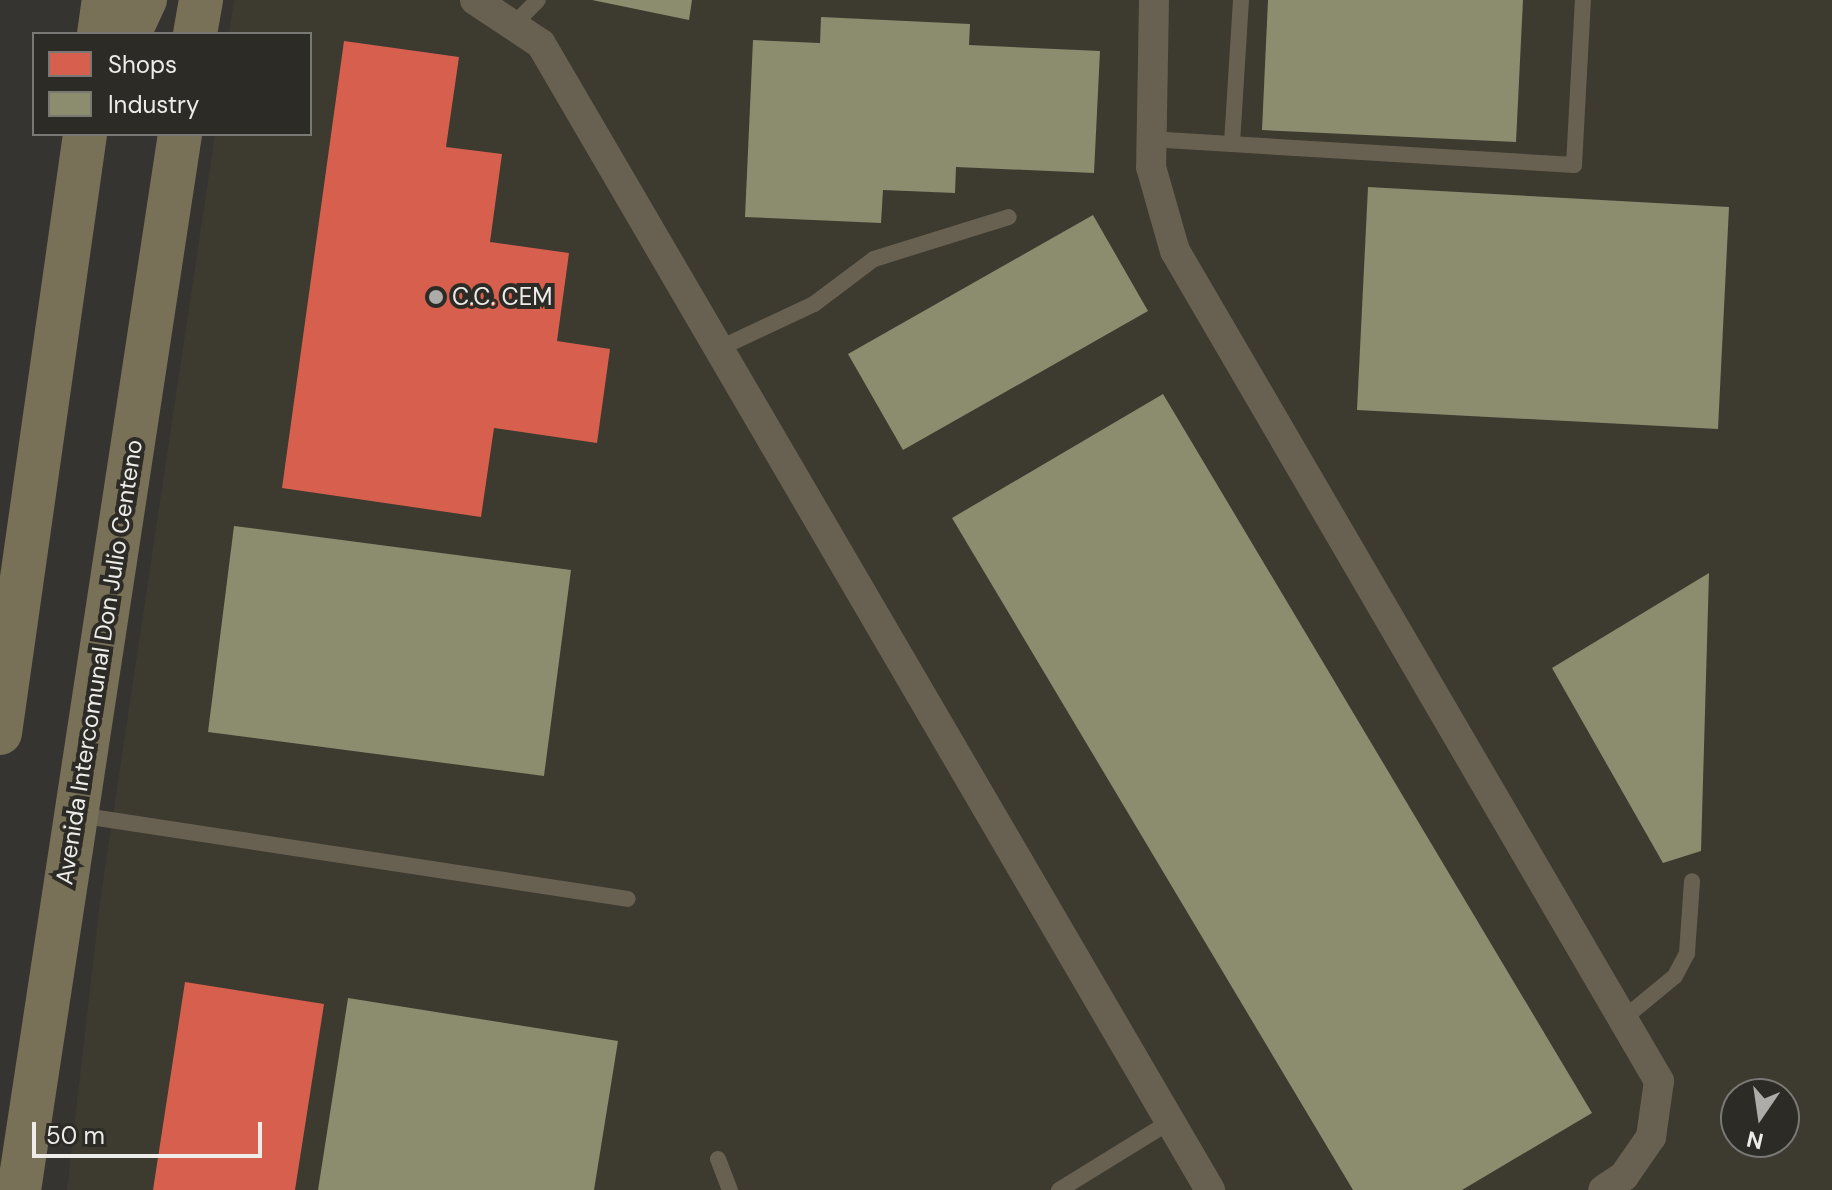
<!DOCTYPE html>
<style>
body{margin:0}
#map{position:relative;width:1832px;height:1190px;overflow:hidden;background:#363431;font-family:"DM Sans",sans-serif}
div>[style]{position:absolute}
.built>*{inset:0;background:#3d3a30}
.shops>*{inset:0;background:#d6604d}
.industry>*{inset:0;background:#8c8c6e}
.lane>*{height:16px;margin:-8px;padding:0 8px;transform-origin:8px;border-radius:8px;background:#686151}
.street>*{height:30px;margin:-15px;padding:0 15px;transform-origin:15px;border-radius:15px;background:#686151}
.primary>*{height:44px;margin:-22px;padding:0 22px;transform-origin:22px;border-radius:22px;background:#797058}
.dots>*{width:22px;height:22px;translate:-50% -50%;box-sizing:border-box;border:4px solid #2d2b26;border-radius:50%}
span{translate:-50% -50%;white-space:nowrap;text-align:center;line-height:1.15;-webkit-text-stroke:8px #2d2b26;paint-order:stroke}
.poi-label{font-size:24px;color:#edece9}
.left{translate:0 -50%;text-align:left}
.street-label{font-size:24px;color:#edece9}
.legend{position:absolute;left:32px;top:32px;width:280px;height:104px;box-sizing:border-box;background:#2d2b26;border:2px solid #7a7874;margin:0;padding:10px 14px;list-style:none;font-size:24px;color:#edece9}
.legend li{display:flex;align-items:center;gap:16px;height:40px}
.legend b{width:40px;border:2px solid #7a7874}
.north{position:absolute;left:1720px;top:1078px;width:80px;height:80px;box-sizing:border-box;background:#2d2b26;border:2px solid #7a7874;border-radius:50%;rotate:193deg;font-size:22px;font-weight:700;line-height:32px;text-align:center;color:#edece9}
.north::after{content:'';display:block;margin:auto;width:28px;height:36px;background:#adaca9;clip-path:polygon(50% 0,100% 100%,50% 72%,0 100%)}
.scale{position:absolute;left:32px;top:1122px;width:230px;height:36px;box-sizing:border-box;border:4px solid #edece9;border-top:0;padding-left:10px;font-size:24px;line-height:28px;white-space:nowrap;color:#edece9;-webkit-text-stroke:6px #2d2b26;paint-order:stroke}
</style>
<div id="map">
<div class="built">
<div style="clip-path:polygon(evenodd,234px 0,1832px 0,1832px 1190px,67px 1190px,100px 902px,215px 134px,310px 134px,310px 34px,229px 34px,234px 0,1736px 1094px,1784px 1094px,1784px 1142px,1736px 1142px,1736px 1094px)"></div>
</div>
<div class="shops">
<div style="clip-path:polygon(344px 41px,459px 57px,446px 147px,502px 154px,490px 242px,569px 253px,557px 341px,610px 349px,597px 443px,494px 428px,481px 517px,282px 488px)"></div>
<div style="clip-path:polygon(185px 982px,324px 1004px,295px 1190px,153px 1190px)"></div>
</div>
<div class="industry">
<div style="clip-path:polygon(592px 0,692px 0,689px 20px)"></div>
<div style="clip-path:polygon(1268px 0,1523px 0,1516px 142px,1262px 130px)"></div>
<div style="clip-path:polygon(821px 17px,970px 24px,969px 45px,1100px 51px,1094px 173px,956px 167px,955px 193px,883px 190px,881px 223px,745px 217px,753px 40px,820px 43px)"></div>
<div style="clip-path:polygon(1368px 187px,1729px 207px,1718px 429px,1357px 410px)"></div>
<div style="clip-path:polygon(1093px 215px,1148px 311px,903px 450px,848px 354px)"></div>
<div style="clip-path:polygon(1163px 394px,1592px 1113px,1462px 1190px,1353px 1190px,952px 518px)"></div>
<div style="clip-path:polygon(234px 526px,571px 570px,544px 776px,208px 732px)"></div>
<div style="clip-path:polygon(1709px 573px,1701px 851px,1663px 863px,1552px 668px)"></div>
<div style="clip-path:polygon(348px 998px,618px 1041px,594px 1190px,318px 1190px)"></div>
</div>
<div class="lane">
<div style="left:513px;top:25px;width:35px;rotate:-45deg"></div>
<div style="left:1149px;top:139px;width:426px;rotate:3.5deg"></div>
<div style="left:1574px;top:165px;width:165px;rotate:-86.9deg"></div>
<div style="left:1232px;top:143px;width:143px;rotate:-86.4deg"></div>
<div style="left:718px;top:349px;width:106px;rotate:-25.1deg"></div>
<div style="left:814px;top:304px;width:75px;rotate:-36.9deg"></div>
<div style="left:874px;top:259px;width:141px;rotate:-17.3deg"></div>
<div style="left:78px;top:815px;width:556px;rotate:8.68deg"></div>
<div style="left:1623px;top:1019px;width:67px;rotate:-39.6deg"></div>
<div style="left:1675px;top:976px;width:26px;rotate:-62deg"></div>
<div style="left:1687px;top:953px;width:72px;rotate:-86deg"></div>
<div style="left:718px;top:1159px;width:33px;rotate:69deg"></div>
<div style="left:1059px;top:1190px;width:128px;rotate:-31.6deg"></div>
</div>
<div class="street">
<div style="left:475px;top:0;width:79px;rotate:33.7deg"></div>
<div style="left:541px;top:44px;width:1327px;rotate:59.72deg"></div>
<div style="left:1154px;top:0;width:167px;rotate:91deg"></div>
<div style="left:1151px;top:167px;width:87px;rotate:74.1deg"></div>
<div style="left:1175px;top:251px;width:961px;rotate:59.75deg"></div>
<div style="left:1659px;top:1081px;width:57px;rotate:98.1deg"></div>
<div style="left:1651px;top:1137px;width:47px;rotate:124.7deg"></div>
<div style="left:1624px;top:1176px;width:25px;rotate:146deg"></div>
</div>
<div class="primary">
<div style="left:99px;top:34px;width:34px;rotate:-82deg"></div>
<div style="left:129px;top:34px;width:38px;rotate:-65deg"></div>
<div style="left:195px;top:34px;width:35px;rotate:-80deg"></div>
<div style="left:0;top:733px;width:605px;rotate:-81.92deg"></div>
<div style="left:19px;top:1190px;width:1068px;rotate:-81.33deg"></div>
</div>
<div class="dots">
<div style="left:436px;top:297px;background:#adaca9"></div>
</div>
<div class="poi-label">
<span class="left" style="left:452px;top:297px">C.C. CEM</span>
</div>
<div class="street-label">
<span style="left:99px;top:662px;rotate:-81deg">Avenida Intercomunal Don Julio Centeno</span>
</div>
<ul class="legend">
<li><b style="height:22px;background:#d6604d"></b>Shops</li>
<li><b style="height:22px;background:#8c8c6e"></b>Industry</li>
</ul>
<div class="north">N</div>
<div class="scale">50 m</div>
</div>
